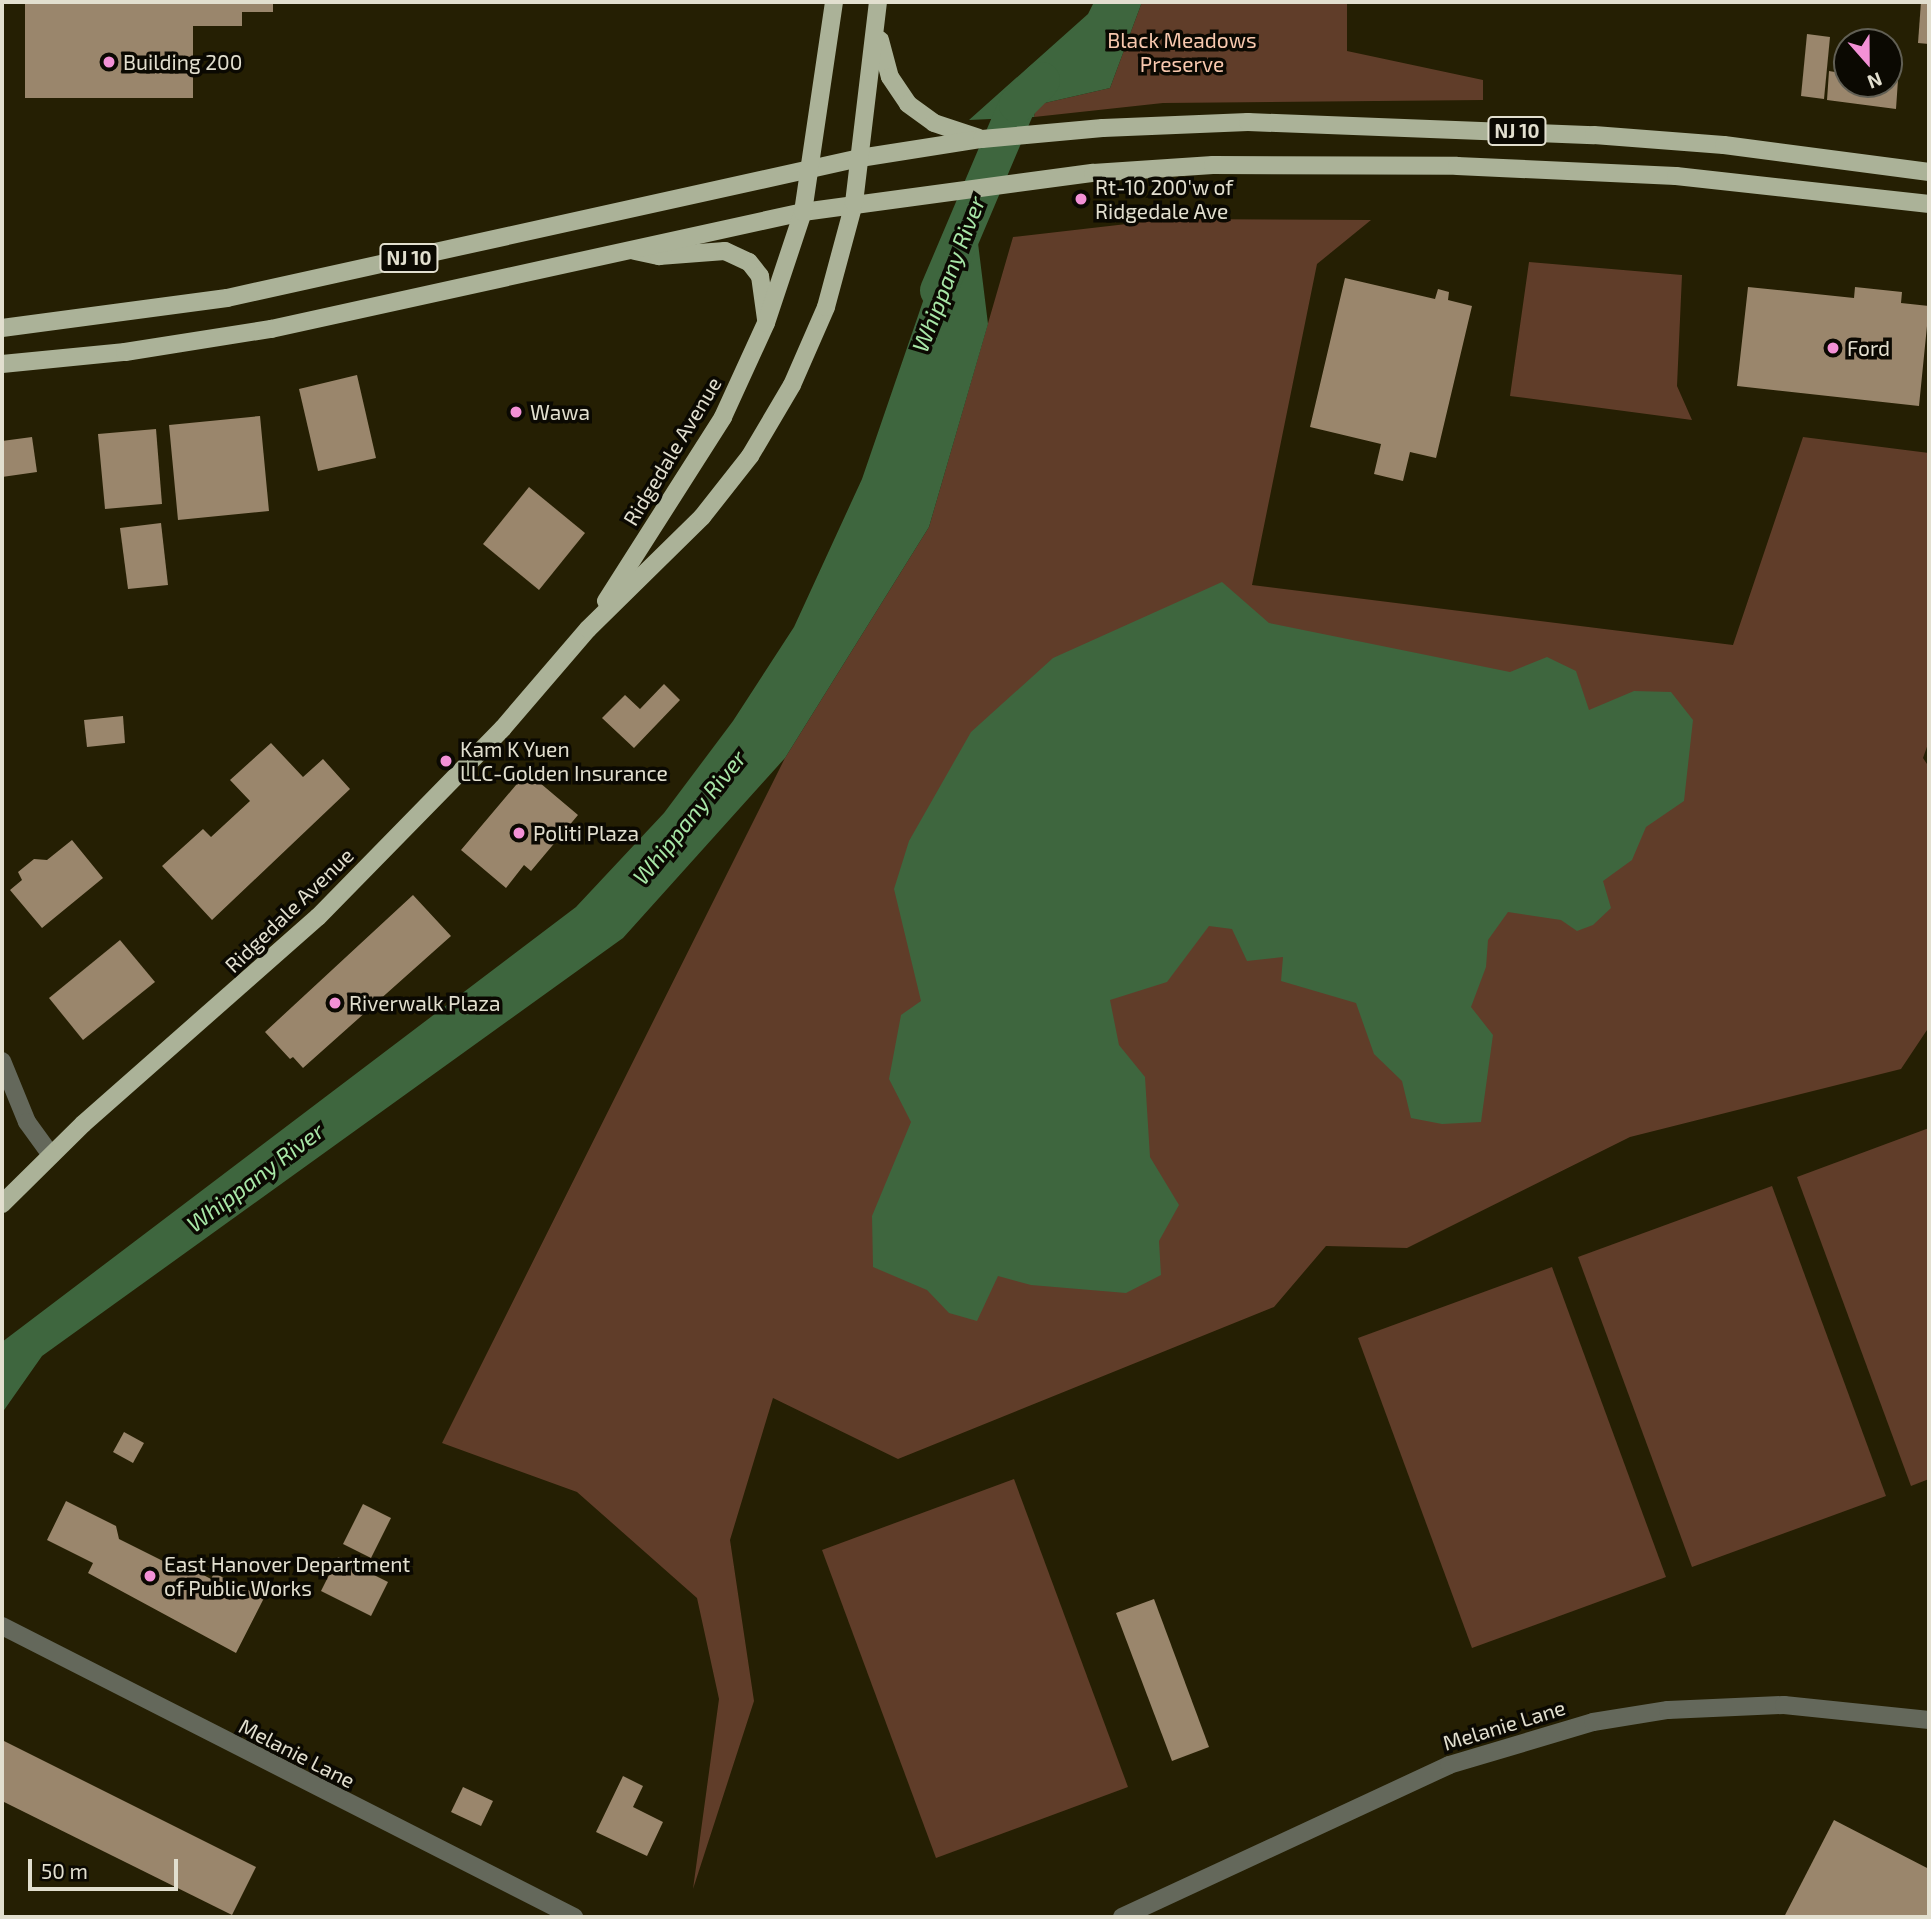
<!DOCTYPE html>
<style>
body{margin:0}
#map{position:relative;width:1931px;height:1919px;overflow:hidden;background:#251f03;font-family:"Exo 2",sans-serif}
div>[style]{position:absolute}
.green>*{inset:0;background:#603d29}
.water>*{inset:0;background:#3e663e}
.river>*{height:37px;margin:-18.5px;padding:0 18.5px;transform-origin:18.5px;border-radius:18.5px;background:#3e663e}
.building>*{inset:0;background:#9a866c}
.minor>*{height:18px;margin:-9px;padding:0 9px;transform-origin:9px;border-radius:9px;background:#64685b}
.major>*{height:18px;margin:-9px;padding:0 9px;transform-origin:9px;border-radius:9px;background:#abb298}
.dots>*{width:19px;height:19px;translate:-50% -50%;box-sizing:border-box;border:4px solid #0b0902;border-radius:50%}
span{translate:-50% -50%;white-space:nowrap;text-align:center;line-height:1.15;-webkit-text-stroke:7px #0b0902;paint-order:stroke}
.shield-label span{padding:2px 5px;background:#0b0902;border:2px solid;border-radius:5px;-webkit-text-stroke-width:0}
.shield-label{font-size:19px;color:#e2dfcf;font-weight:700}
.park-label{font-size:21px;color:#f8c8ae}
.poi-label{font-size:21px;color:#e2dfcf}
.left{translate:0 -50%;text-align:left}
.street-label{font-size:21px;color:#e2dfcf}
.water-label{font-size:23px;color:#a8e7a7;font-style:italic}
.frame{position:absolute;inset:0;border:4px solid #e2dfcf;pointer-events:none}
.north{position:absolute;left:1833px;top:28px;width:70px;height:70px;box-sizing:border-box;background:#0b0902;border:2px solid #615f54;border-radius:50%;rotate:159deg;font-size:19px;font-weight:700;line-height:28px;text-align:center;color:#e2dfcf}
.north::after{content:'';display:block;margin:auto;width:24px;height:32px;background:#f391d6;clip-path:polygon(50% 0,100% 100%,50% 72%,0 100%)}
.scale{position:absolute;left:28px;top:1859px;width:150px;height:32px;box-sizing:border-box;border:4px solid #e2dfcf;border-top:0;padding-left:9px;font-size:21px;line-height:24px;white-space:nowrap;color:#e2dfcf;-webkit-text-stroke:5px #0b0902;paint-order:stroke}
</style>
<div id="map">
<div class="green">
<div style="clip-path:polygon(1142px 2px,1347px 2px,1347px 51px,1483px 80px,1483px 100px,1163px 103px,1034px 117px,1036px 105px,1110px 88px)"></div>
<div style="clip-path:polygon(1170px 219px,1371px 220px,1317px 264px,1252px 585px,1733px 645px,1803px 437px,1929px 453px,1929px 741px,1923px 758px,1929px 767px,1929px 1027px,1901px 1069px,1630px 1137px,1407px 1248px,1326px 1246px,1274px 1307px,898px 1459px,773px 1398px,730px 1540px,754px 1701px,693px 1889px,719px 1699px,697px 1598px,577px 1492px,442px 1443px,785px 758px,929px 527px,1013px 237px)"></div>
<div style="clip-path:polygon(1529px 262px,1682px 275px,1677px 386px,1692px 420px,1510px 396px)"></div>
<div style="clip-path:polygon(1929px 1128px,1929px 1479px,1911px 1486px,1797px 1177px)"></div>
<div style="clip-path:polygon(1772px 1186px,1886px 1496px,1692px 1567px,1578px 1257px)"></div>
<div style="clip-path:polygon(1552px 1267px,1666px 1577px,1472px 1648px,1358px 1338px)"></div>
<div style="clip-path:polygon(1014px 1479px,1128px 1787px,936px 1858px,822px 1550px)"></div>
</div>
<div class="water">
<div style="clip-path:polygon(1094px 2px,1142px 2px,1110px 88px,1036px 105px,1034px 117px,969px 120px,1088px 14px)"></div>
<div style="clip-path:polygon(943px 243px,978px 243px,988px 324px,929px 527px,785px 758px,623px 938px,42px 1356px,2px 1413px,2px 1342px,576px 907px,664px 813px,733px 721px,794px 627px,862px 479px)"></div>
<div style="clip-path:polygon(1222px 582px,1269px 623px,1510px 672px,1547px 657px,1576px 671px,1589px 710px,1634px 691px,1671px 692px,1693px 720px,1684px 801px,1646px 827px,1632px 860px,1603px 881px,1611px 908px,1593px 925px,1577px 931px,1561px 920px,1508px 912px,1488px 940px,1486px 967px,1471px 1007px,1493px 1035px,1481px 1122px,1442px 1124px,1411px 1118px,1402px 1081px,1374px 1054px,1356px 1003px,1281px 981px,1283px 957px,1247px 961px,1232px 929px,1209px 926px,1167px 982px,1110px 1000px,1119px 1045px,1145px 1077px,1150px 1157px,1179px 1205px,1159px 1241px,1161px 1275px,1126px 1293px,1031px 1285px,998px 1276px,977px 1321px,949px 1313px,927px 1290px,873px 1267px,872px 1216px,911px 1122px,889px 1079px,901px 1015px,921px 1001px,894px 889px,909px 841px,971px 732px,1053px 658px)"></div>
</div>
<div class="river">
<div style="left:938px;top:290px;width:202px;rotate:-67deg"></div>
<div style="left:1017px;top:104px;width:34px;rotate:-45deg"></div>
</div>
<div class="building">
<div style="clip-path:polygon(25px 2px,273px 2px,273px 12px,242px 12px,242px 26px,193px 26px,193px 98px,25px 98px)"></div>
<div style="clip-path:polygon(1921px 2px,1929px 3px,1929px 44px,1918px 43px)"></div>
<div style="clip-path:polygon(1807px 34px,1830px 37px,1824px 99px,1801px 96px)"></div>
<div style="clip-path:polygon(1829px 71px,1847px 74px,1847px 84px,1898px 80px,1896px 109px,1827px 100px)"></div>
<div style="clip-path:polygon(1345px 278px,1435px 299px,1438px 289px,1449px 292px,1448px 300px,1472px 306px,1436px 458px,1410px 452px,1403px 481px,1374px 474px,1381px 444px,1310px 427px)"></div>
<div style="clip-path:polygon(1748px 287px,1854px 298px,1855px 287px,1902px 292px,1901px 303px,1929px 306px,1919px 406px,1737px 386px)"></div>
<div style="clip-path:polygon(357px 375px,376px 458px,318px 471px,299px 389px)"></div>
<div style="clip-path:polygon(260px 416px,269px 511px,178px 520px,169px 425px)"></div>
<div style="clip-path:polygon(156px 429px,162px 504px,105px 509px,98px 434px)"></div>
<div style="clip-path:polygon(32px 437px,37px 472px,2px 477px,2px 441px)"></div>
<div style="clip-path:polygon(529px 487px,585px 533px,539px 590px,483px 544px)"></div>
<div style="clip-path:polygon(161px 523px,168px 585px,128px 589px,120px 528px)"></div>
<div style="clip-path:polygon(664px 684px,680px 700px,634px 748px,602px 718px,625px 695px,640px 709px)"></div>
<div style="clip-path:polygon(123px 716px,125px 743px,87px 747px,84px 720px)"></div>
<div style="clip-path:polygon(271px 743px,303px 777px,323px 759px,350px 789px,212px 920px,162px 866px,203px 829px,211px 837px,250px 801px,230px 780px)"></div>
<div style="clip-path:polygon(527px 772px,578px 815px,531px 871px,524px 865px,506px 888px,461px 850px)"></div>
<div style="clip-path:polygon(72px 840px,103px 878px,42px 928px,10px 890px,22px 880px,18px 872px,34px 859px,47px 860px)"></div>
<div style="clip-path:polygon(413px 895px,451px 936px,303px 1068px,293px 1057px,290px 1059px,265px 1032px)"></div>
<div style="clip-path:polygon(120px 940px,155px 982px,83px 1040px,49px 998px)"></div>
<div style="clip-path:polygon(124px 1432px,144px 1443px,133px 1463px,113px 1452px)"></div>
<div style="clip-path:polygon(66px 1501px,116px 1526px,119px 1539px,167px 1563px,169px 1557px,211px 1579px,214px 1573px,264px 1598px,236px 1653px,88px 1573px,93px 1563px,47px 1540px)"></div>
<div style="clip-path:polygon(363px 1504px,391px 1518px,371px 1558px,343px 1544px)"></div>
<div style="clip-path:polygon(338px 1557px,388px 1582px,371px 1616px,321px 1591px)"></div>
<div style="clip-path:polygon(1154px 1599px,1209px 1747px,1172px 1761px,1116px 1613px)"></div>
<div style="clip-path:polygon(2px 1740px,256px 1867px,232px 1915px,2px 1801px)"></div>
<div style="clip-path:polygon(623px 1776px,643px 1786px,633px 1807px,663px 1822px,647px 1856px,596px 1832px)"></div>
<div style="clip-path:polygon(463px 1787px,493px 1801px,481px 1826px,451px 1812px)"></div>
<div style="clip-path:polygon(1834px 1820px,1929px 1869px,1929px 1917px,1784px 1917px)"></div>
</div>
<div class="minor">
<div style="left:2px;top:1061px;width:66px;rotate:67.7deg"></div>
<div style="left:27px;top:1122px;width:41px;rotate:54deg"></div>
<div style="left:2px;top:1626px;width:642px;rotate:26.96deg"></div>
<div style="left:1122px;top:1917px;width:361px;rotate:-24.9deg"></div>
<div style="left:1449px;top:1765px;width:150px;rotate:-16.6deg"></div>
<div style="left:1593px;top:1722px;width:76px;rotate:-9.1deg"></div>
<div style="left:1668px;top:1710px;width:116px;rotate:-2.5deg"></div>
<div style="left:1784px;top:1705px;width:146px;rotate:5.9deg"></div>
</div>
<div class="major">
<div style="left:880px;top:40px;width:38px;rotate:75deg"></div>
<div style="left:890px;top:77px;width:32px;rotate:56deg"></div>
<div style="left:908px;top:104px;width:32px;rotate:36deg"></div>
<div style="left:934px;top:123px;width:47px;rotate:18.4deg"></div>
<div style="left:635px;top:251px;width:25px;rotate:12deg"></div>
<div style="left:659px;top:256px;width:66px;rotate:-4.3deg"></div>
<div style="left:725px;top:251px;width:26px;rotate:25deg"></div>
<div style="left:749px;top:262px;width:18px;rotate:52deg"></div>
<div style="left:760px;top:276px;width:43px;rotate:82.1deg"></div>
<div style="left:2px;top:328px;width:227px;rotate:-7.6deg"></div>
<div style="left:227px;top:298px;width:648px;rotate:-12.47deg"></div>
<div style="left:860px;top:158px;width:123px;rotate:-8.9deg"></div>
<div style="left:982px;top:139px;width:121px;rotate:-5.2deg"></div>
<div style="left:1103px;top:128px;width:145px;rotate:-2.4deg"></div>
<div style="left:1248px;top:122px;width:346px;rotate:2.2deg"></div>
<div style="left:1594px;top:135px;width:130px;rotate:4.4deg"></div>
<div style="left:1724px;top:145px;width:207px;rotate:7.5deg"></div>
<div style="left:2px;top:364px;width:124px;rotate:-5.6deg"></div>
<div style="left:125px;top:352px;width:148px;rotate:-9deg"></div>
<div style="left:271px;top:329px;width:545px;rotate:-12.4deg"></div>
<div style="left:803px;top:212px;width:293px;rotate:-7.7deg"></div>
<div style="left:1093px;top:173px;width:120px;rotate:-3.8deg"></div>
<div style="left:1213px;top:165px;width:244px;rotate:0.2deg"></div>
<div style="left:1457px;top:166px;width:219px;rotate:2.6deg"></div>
<div style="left:1676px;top:176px;width:255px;rotate:6.3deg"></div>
<div style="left:606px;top:601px;width:218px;rotate:-57.5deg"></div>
<div style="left:723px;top:417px;width:103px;rotate:-65.4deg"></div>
<div style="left:766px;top:323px;width:117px;rotate:-71.6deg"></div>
<div style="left:803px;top:212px;width:212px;rotate:-81.6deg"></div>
<div style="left:2px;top:1204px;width:114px;rotate:-44.6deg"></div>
<div style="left:83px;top:1124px;width:313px;rotate:-41.4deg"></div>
<div style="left:318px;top:917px;width:264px;rotate:-45.6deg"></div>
<div style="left:503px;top:728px;width:130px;rotate:-49.4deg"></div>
<div style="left:588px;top:629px;width:160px;rotate:-44.5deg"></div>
<div style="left:702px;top:517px;width:78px;rotate:-51.8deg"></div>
<div style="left:750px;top:456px;width:82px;rotate:-59.4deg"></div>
<div style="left:792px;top:385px;width:85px;rotate:-66.4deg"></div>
<div style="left:826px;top:307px;width:108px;rotate:-74.9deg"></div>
<div style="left:854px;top:203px;width:202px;rotate:-83.2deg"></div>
</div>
<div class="dots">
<div style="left:109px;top:62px;background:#f391d6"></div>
<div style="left:1081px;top:199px;background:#f391d6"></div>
<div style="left:1833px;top:348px;background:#f391d6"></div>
<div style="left:516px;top:412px;background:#f391d6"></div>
<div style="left:446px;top:761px;background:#f391d6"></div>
<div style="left:519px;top:833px;background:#f391d6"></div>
<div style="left:335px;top:1003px;background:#f391d6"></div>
<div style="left:150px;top:1576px;background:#f391d6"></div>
</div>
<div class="shield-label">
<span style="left:1517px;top:131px">NJ 10</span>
<span style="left:409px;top:258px">NJ 10</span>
</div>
<div class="park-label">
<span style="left:1182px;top:52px">Black Meadows<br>Preserve</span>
</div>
<div class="poi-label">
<span class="left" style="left:123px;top:62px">Building 200</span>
<span class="left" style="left:1095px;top:199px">Rt-10 200'w of<br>Ridgedale Ave</span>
<span class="left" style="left:1847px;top:348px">Ford</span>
<span class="left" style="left:530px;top:412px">Wawa</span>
<span class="left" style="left:460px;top:761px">Kam K Yuen<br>LLC-Golden Insurance</span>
<span class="left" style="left:533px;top:833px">Politi Plaza</span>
<span class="left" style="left:349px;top:1003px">Riverwalk Plaza</span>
<span class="left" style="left:164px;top:1576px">East Hanover Department<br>of Public Works</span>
</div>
<div class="street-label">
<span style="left:672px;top:451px;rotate:-59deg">Ridgedale Avenue</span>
<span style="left:289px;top:910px;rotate:-44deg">Ridgedale Avenue</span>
<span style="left:1504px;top:1725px;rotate:-17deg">Melanie Lane</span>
<span style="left:297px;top:1753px;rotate:27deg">Melanie Lane</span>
</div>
<div class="water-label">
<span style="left:948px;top:274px;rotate:-69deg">Whippany River</span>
<span style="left:689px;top:817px;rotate:-51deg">Whippany River</span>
<span style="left:255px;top:1177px;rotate:-37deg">Whippany River</span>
</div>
<div class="frame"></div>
<div class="north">N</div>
<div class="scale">50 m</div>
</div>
